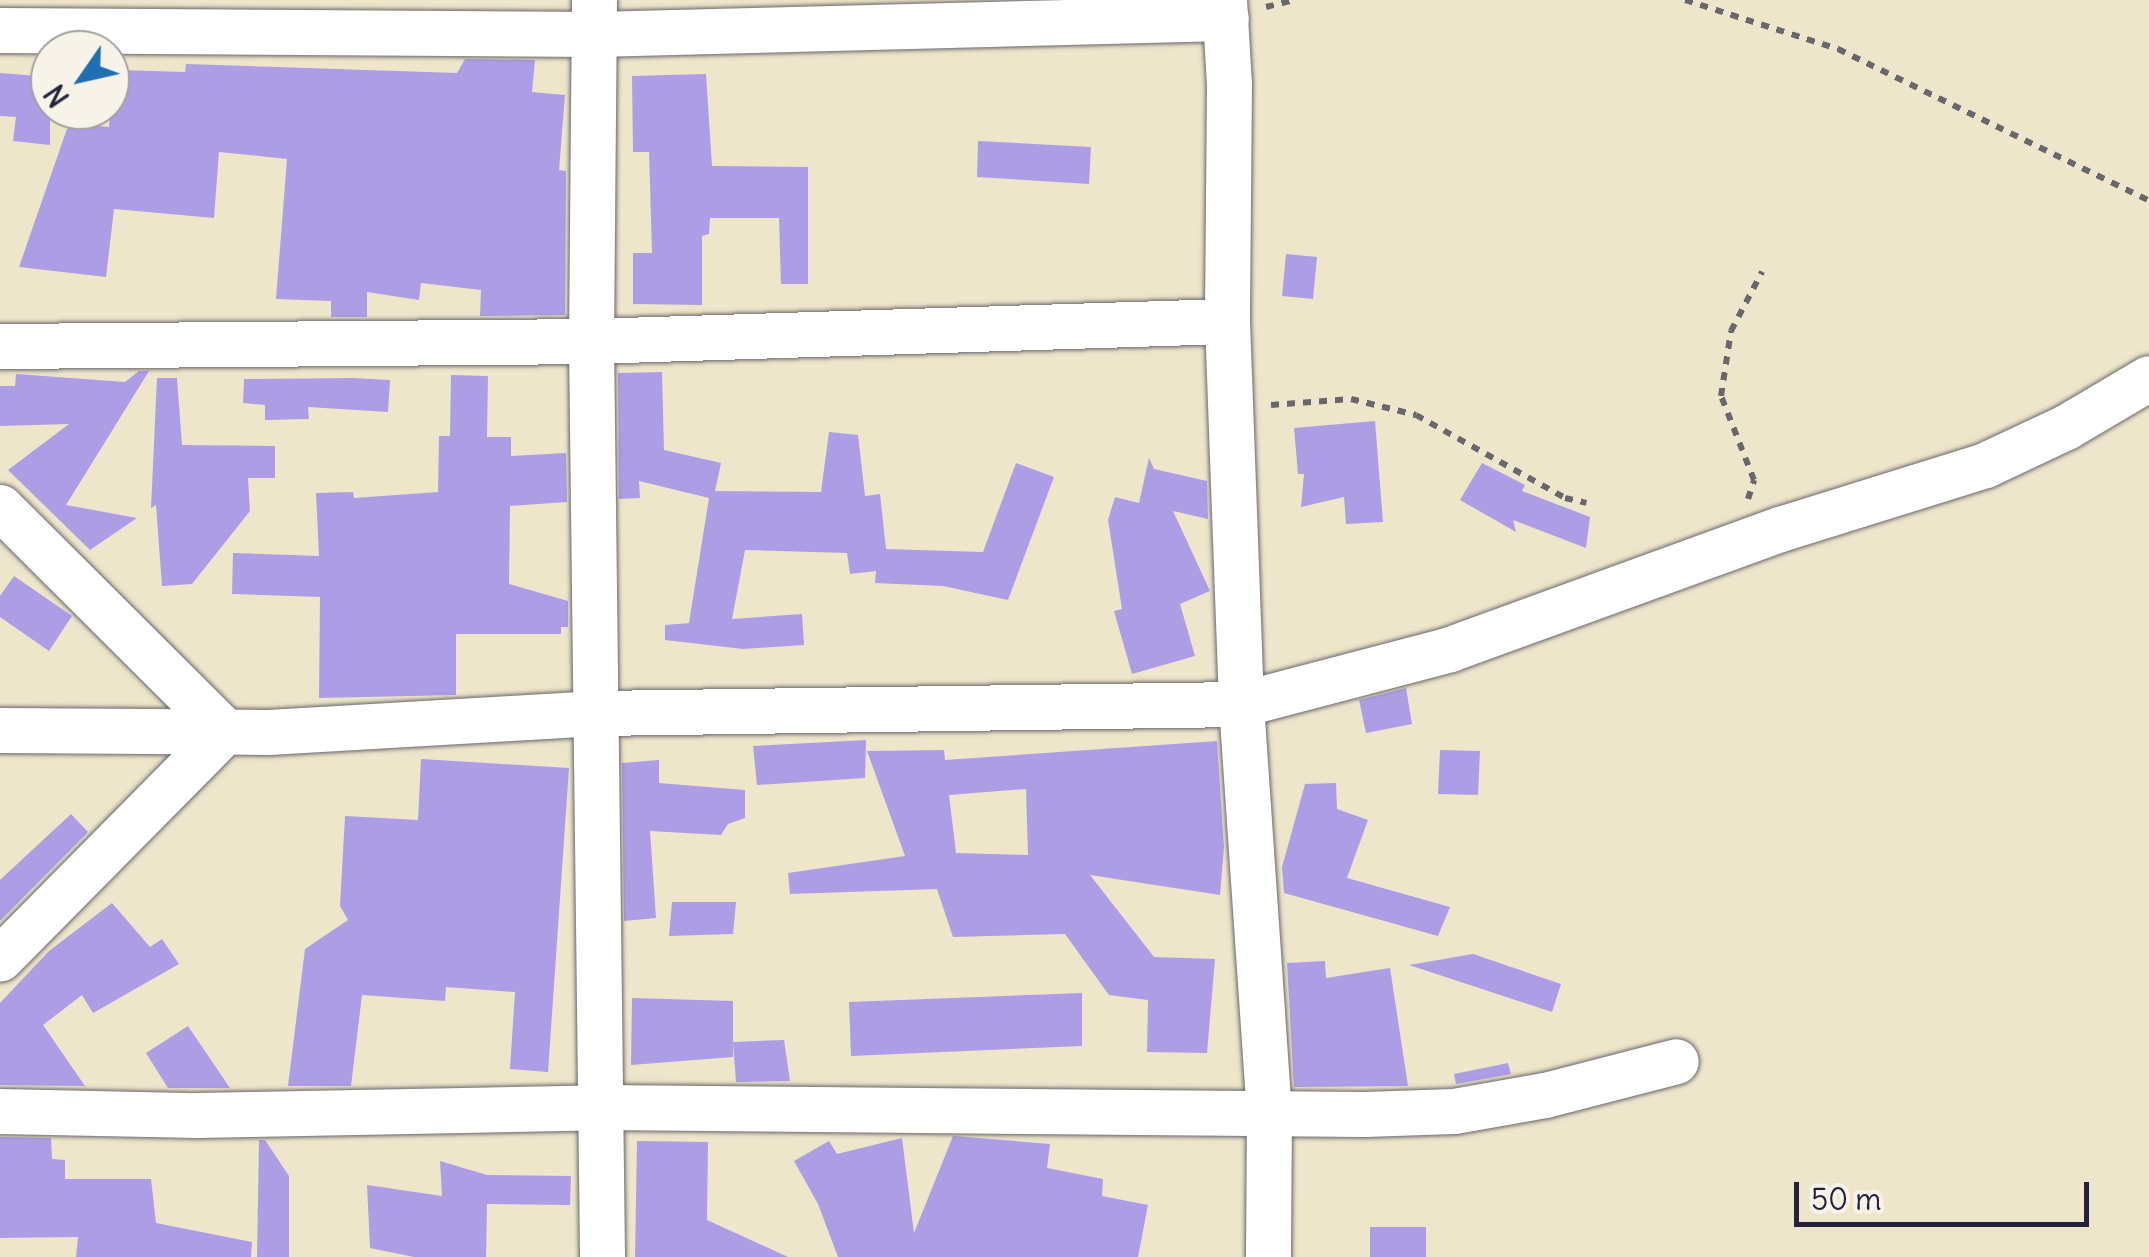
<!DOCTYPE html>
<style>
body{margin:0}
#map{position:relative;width:2149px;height:1257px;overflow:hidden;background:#eee6ca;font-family:Delius,sans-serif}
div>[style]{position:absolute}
.building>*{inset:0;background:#ad9de5}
.path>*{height:6px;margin-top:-3px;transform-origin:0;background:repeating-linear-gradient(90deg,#69676d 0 8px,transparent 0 16px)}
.roads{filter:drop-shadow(0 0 2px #69676d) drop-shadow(0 0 2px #69676d)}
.minor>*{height:45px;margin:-22.5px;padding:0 22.5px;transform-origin:22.5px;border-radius:22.5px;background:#fff}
span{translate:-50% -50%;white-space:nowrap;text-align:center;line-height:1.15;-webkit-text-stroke:10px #f7f3e8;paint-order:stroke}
.north{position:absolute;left:30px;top:30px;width:100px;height:100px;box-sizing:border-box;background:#f7f3e8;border:2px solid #a29fa3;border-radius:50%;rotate:236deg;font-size:28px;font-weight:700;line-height:40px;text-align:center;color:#22223b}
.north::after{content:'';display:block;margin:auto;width:35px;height:45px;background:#1f6fb2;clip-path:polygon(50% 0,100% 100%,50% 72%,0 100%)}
.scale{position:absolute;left:1794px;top:1182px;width:295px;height:45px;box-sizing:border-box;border:5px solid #22223b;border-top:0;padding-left:12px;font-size:30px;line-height:35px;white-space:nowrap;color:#22223b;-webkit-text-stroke:8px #f7f3e8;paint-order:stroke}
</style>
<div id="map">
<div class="building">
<div style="clip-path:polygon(465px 59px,535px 60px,532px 92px,565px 95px,559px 170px,566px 171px,565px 315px,480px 316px,481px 290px,421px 283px,419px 300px,367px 292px,367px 317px,331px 317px,331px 301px,276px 299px,287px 159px,219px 152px,214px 218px,114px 209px,106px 277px,19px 267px,69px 123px,109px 127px,111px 102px,121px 103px,121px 70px,185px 72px,186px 64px,457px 73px)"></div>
<div style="clip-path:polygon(0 73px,50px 77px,50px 145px,13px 141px,16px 117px,0 116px)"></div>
<div style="clip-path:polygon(706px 74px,712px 166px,808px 167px,808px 284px,781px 284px,779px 218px,710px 218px,709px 234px,702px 236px,702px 305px,633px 304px,633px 253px,652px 253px,649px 152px,633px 152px,632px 76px)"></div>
<div style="clip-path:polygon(978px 141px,1091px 147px,1089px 184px,977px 177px)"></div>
<div style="clip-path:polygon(1286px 254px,1317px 257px,1313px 299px,1282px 296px)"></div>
<div style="clip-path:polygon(139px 371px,149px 371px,66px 505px,137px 518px,90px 550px,8px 470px,69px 424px,0 426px,0 386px,15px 386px,16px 374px,125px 382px)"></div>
<div style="clip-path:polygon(662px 372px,664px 450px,721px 463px,715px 491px,821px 492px,829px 432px,858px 435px,865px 496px,880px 494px,886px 549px,983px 552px,1016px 463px,1054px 477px,1008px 600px,943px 586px,875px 583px,876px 571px,850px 574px,847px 553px,745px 550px,732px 619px,802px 614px,804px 645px,743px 649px,665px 640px,665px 625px,689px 623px,709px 498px,639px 481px,640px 498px,619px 499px,618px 373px)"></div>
<div style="clip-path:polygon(451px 375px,488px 376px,487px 437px,511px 437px,511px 456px,566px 453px,567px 502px,510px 506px,509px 584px,568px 601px,568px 627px,561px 627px,561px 634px,456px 634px,456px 695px,319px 698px,320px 597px,232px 594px,233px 553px,319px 556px,316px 493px,353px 492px,354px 498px,438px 492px,439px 436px,450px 436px)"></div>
<div style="clip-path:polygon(157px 378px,177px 378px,182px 445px,275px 446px,275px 478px,248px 478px,250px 511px,192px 584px,162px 586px,156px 505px,151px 508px)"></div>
<div style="clip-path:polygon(353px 378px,390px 380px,388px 412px,308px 407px,309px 419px,265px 420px,265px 405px,243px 403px,244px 379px)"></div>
<div style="clip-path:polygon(1375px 421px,1383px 522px,1346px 524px,1344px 497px,1301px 507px,1304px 474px,1298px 474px,1294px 428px)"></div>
<div style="clip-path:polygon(1149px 458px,1154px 469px,1207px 481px,1208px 519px,1173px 511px,1210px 591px,1180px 604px,1195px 656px,1132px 674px,1114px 611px,1122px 609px,1108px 520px,1115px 497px,1139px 503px)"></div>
<div style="clip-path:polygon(1482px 463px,1525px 485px,1522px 491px,1590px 517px,1586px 548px,1513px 520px,1516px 532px,1460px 500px)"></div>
<div style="clip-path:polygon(14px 576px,72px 616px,49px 651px,0 617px,0 596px)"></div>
<div style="clip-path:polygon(1406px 688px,1412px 724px,1366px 733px,1359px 700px)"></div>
<div style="clip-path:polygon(866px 740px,865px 778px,757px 785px,753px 746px)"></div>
<div style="clip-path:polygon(evenodd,1217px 741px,1224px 847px,1220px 895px,1090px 875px,1154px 957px,1215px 959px,1207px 1053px,1147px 1052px,1148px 1000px,1109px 995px,1065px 934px,953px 937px,937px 889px,790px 894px,788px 873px,905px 856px,867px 751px,944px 750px,945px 760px,1217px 741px,1026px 789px,1028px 855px,956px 853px,949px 795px,1026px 789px)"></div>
<div style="clip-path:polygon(1440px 750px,1480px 751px,1478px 795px,1438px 794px)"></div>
<div style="clip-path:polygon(421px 759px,569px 768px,548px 1072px,510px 1069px,515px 992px,446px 987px,445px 1001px,362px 995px,351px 1086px,288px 1086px,305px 949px,348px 920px,340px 906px,345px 816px,418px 820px)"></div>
<div style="clip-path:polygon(659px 760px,659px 783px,745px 790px,745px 818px,728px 824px,721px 835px,650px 831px,656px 918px,624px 921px,622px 763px)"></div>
<div style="clip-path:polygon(1336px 783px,1337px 809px,1368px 820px,1347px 878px,1450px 907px,1438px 936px,1284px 893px,1282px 867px,1305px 784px)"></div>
<div style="clip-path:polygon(71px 814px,88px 832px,0 921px,0 880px)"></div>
<div style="clip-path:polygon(672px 902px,736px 902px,733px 934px,669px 936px)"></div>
<div style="clip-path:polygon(112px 903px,150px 947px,162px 939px,179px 964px,93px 1013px,82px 995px,43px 1025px,85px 1086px,0 1085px,0 1003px,49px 951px)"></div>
<div style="clip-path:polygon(1473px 954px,1561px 984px,1552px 1012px,1409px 965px)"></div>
<div style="clip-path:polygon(1325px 961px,1326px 978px,1390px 968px,1408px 1086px,1294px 1087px,1287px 963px)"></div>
<div style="clip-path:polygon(1082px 993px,1082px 1046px,851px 1056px,849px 1002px)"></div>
<div style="clip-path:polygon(632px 998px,733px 1001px,733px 1057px,631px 1065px)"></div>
<div style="clip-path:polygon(188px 1026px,230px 1088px,168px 1088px,146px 1053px)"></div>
<div style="clip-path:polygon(784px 1040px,790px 1081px,736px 1082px,733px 1042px)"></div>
<div style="clip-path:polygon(1508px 1063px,1511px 1074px,1456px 1084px,1454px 1074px)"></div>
<div style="clip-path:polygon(953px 1136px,1050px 1144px,1047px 1168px,1103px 1179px,1102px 1196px,1148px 1205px,1138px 1257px,838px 1257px,818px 1204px,794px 1161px,829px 1141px,837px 1154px,902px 1138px,914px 1233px)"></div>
<div style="clip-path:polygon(0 1137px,51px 1138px,52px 1159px,65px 1160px,65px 1179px,151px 1179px,156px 1223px,252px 1242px,251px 1257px,76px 1257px,78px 1237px,0 1238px)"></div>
<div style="clip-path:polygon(259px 1140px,265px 1140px,289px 1176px,289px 1257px,257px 1257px)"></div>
<div style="clip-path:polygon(637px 1141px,708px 1142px,707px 1220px,788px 1257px,635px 1257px)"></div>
<div style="clip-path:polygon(440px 1161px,487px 1175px,571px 1176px,570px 1205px,487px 1204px,486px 1257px,414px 1257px,370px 1248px,367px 1185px,442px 1196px)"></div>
<div style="clip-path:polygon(1370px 1227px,1426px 1227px,1426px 1257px,1370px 1257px)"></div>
</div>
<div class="path">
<div style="left:1685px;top:0;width:161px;rotate:17.8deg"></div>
<div style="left:1838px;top:49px;width:346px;rotate:26deg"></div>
<div style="left:1266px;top:7px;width:29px;rotate:-14deg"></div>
<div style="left:1271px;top:405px;width:80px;rotate:-4.3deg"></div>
<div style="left:1351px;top:399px;width:67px;rotate:13.8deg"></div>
<div style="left:1416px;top:415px;width:171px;rotate:29.1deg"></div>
<div style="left:1565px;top:498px;width:22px;rotate:13deg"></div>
<div style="left:1748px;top:499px;width:20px;rotate:-72deg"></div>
<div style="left:1754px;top:480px;width:90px;rotate:-111.4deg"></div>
<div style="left:1721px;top:396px;width:66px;rotate:-81.3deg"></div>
<div style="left:1731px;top:331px;width:67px;rotate:-62.3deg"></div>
</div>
<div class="roads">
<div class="minor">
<div style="left:594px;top:0;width:341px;rotate:90.5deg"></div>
<div style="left:591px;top:341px;width:916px;rotate:89.31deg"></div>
<div style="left:1224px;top:0;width:84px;rotate:86.6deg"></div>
<div style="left:1229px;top:84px;width:237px;rotate:90.5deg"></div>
<div style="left:1227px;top:321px;width:383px;rotate:87.9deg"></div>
<div style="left:1241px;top:704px;width:409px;rotate:86.1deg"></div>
<div style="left:1269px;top:1112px;width:145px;rotate:90.4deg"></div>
<div style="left:0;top:30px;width:595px;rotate:0.39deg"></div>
<div style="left:595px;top:34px;width:631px;rotate:-1.45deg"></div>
<div style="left:0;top:346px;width:591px;rotate:-0.48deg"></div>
<div style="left:591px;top:341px;width:636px;rotate:-1.8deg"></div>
<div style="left:0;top:507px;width:317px;rotate:44.9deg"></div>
<div style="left:225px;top:731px;width:320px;rotate:134.7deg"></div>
<div style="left:0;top:730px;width:269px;rotate:0.4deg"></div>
<div style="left:269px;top:732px;width:328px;rotate:-3.3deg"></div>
<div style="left:596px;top:713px;width:645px;rotate:-0.8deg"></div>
<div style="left:1241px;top:704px;width:216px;rotate:-14.7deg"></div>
<div style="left:1450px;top:649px;width:351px;rotate:-20deg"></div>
<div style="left:1780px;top:529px;width:215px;rotate:-17.3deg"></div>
<div style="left:1985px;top:465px;width:89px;rotate:-25.1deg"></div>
<div style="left:2066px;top:427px;width:96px;rotate:-30.6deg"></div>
<div style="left:0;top:1111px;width:197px;rotate:1.2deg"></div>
<div style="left:197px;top:1115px;width:404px;rotate:-1.1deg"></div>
<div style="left:601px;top:1107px;width:763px;rotate:0.53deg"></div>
<div style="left:1364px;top:1114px;width:90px;rotate:-1.9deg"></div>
<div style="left:1454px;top:1111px;width:92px;rotate:-10deg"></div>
<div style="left:1545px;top:1095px;width:135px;rotate:-14.5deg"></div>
</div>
</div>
<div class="north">N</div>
<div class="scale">50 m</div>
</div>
